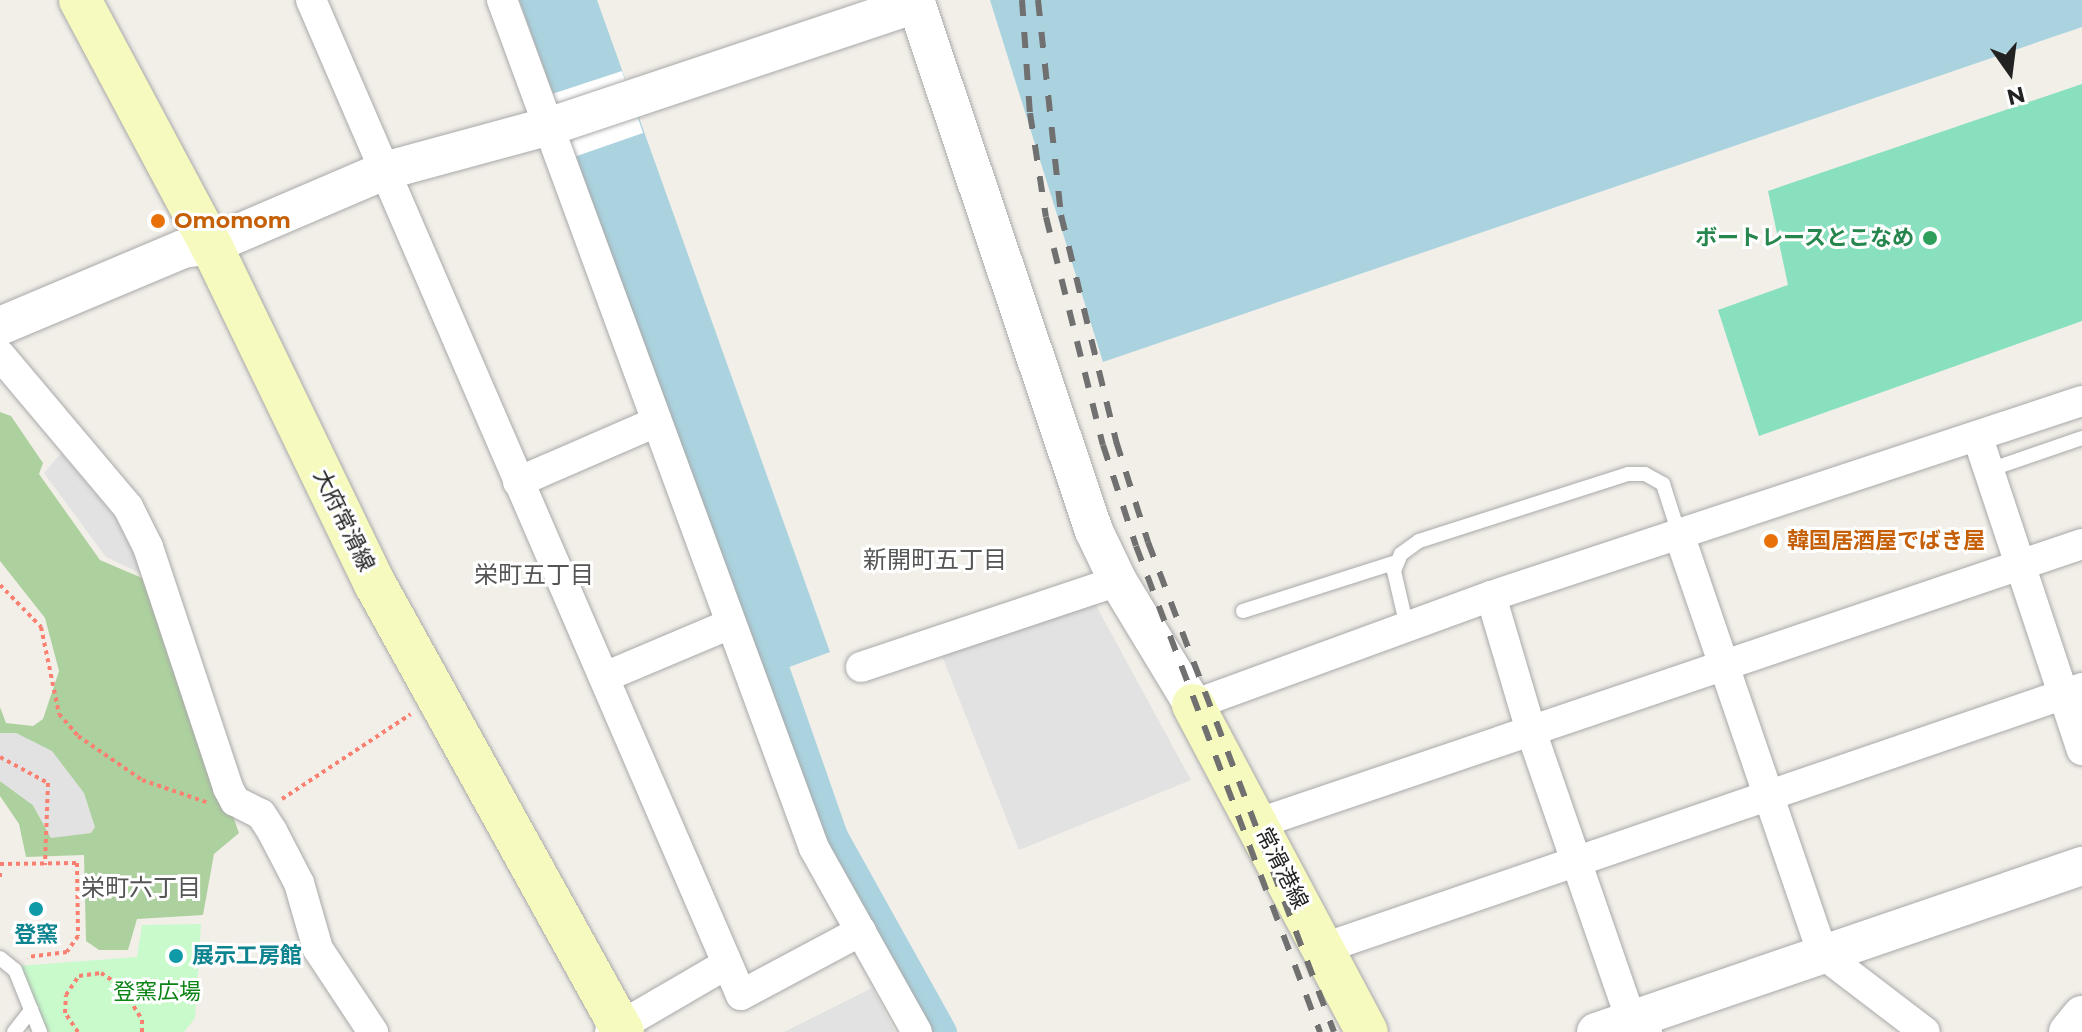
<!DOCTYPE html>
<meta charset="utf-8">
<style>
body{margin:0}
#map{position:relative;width:2082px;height:1032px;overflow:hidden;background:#f2efe9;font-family:Montserrat,"Noto Sans JP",sans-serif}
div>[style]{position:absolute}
.forest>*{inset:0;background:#add19e}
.park>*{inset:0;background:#c8facc}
.pitch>*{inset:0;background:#88e0be}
.parking>*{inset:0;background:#e2e2e2}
.water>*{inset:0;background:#aad3df}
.pier>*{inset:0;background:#fff}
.canal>*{height:26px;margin:-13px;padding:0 13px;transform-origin:13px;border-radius:13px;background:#aad3df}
.path>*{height:4px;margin-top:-2px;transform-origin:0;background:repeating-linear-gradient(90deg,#fa8072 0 4px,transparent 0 8px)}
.roads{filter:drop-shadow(0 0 2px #a9a9a9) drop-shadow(0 0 2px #a9a9a9)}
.service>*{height:14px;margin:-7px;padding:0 7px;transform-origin:7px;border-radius:7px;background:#fff}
.minor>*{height:30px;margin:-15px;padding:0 15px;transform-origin:15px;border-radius:15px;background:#fff}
.tertiary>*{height:38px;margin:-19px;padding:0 19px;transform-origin:19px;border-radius:19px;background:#fff}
.secondary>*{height:42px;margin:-21px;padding:0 21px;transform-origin:21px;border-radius:21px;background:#f7fabf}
.rail>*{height:6px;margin-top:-3px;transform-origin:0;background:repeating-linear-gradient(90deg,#707070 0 16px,transparent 0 32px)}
.dots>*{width:22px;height:22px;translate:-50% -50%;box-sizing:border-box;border:4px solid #fff;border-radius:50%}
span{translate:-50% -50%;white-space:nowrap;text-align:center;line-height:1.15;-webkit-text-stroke:6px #fff;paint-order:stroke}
.food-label{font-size:22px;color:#c56008;font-weight:700}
.left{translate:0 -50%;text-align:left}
.leisure-label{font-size:22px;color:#27864d;font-weight:700}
.right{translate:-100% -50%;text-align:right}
.street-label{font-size:22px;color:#222}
.culture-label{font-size:22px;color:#0d838f;font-weight:700}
.park-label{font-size:22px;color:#0c8416}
.neighbourhood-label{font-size:24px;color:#555}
.north{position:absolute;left:1970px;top:32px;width:80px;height:80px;-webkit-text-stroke:6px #fff;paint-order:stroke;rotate:166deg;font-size:22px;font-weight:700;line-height:32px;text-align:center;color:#222}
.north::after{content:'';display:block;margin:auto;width:28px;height:36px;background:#222;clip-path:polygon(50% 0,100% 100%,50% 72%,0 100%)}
</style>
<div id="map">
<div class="forest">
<div style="clip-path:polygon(0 412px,11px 416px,43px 463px,39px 474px,100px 560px,149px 581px,239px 833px,214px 854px,203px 915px,137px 919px,128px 950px,99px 950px,86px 941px,84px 855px,26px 857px,19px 824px,0 796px,0 781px,33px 805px,51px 838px,16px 734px,0 733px,0 707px,6px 723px,33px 726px,43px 719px,59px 671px,45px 618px,0 561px)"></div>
</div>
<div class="park">
<div style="clip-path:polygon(201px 924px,195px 1018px,184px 1032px,48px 1032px,18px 966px,137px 957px,142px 925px)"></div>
</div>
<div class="pitch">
<div style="clip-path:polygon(2082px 84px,2082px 321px,1759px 436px,1718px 310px,1788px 285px,1768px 191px)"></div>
</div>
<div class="parking">
<div style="clip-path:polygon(61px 453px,115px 517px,144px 575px,106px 557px,44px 473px)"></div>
<div style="clip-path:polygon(1092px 598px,1191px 780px,1019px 850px,940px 651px)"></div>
<div style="clip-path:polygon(0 733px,16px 733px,52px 751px,84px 793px,95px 827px,91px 833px,51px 838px,33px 805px,0 781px)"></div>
<div style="clip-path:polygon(872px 988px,895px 1032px,784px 1032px)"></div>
</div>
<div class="water">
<div style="clip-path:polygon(519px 0,597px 0,830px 652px,765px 676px)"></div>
<div style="clip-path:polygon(990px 0,2082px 0,2082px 27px,1103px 362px)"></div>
</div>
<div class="pier">
<div style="clip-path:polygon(622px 71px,643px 133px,574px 157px,552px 94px)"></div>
</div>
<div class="canal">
<div style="left:766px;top:639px;width:209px;rotate:70.7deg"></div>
<div style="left:835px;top:836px;width:224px;rotate:60.9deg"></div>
</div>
<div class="path">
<div style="left:0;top:585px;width:59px;rotate:45.7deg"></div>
<div style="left:41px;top:627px;width:89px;rotate:78.3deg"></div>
<div style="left:59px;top:714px;width:29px;rotate:49deg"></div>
<div style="left:78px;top:736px;width:78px;rotate:34.5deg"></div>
<div style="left:142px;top:780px;width:68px;rotate:19deg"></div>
<div style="left:0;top:757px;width:55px;rotate:28.4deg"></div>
<div style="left:48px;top:783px;width:82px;rotate:92.1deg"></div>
<div style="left:282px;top:799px;width:154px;rotate:-33.4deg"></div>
<div style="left:0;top:864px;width:77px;rotate:-0.7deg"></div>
<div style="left:77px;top:863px;width:73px;rotate:89.2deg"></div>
<div style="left:78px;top:936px;width:19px;rotate:125deg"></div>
<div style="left:67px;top:952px;width:40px;rotate:172.9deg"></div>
<div style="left:0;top:873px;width:8px;rotate:90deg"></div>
<div style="left:78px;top:1032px;width:23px;rotate:-124deg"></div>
<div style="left:65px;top:1013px;width:18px;rotate:-87deg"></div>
<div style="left:66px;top:995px;width:23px;rotate:-56deg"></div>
<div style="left:79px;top:976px;width:22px;rotate:-8deg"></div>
<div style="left:101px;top:973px;width:24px;rotate:33deg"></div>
<div style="left:121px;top:986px;width:40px;rotate:58deg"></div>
<div style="left:142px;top:1020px;width:12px;rotate:90deg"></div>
</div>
<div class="roads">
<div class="service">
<div style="left:1989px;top:470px;width:98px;rotate:-19deg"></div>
<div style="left:1243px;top:611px;width:162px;rotate:-17.7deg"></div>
<div style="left:1407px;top:627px;width:57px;rotate:-103.1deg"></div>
<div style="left:1394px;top:571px;width:18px;rotate:-68deg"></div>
<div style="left:1401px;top:554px;width:22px;rotate:-36deg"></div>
<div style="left:1419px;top:541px;width:219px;rotate:-17.8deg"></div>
<div style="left:1628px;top:474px;width:17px"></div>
<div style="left:1645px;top:474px;width:21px;rotate:29deg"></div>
<div style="left:1663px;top:484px;width:56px;rotate:72.2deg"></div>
<div style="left:0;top:958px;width:19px;rotate:39deg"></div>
<div style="left:15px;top:970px;width:67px;rotate:68deg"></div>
<div style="left:14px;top:1032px;width:28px;rotate:-52deg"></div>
</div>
<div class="minor">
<div style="left:311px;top:0;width:1084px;rotate:66.63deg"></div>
<div style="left:741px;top:995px;width:136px;rotate:-28.1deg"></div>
<div style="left:502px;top:0;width:904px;rotate:69.8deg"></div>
<div style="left:814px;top:848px;width:211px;rotate:60.8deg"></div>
<div style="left:0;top:355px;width:199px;rotate:49.9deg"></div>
<div style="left:128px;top:507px;width:45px;rotate:63.4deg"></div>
<div style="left:148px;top:547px;width:254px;rotate:71.6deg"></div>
<div style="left:228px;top:788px;width:15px;rotate:62deg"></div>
<div style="left:235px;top:801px;width:29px;rotate:27deg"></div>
<div style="left:261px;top:814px;width:20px;rotate:57deg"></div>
<div style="left:272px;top:831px;width:59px;rotate:62.6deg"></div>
<div style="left:299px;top:883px;width:69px;rotate:73.9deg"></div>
<div style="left:318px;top:949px;width:100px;rotate:56.5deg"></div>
<div style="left:1978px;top:438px;width:329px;rotate:71.6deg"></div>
<div style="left:518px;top:482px;width:150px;rotate:-23.5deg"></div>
<div style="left:1680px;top:537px;width:441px;rotate:71.1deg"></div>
<div style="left:1823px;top:954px;width:128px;rotate:37.4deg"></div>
<div style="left:1491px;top:596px;width:138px;rotate:73.5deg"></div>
<div style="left:1530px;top:728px;width:309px;rotate:70.9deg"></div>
<div style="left:1631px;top:1020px;width:20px;rotate:37deg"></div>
<div style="left:861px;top:667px;width:271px;rotate:-18.5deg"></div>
<div style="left:607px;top:676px;width:134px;rotate:-22.9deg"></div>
<div style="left:1193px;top:705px;width:317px;rotate:-20.1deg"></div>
<div style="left:1491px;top:596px;width:622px;rotate:-18.26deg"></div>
<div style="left:1259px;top:823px;width:869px;rotate:-18.73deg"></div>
<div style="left:1324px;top:948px;width:801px;rotate:-18.93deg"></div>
<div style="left:610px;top:1032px;width:135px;rotate:-30.2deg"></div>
</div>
<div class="tertiary">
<div style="left:915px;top:0;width:560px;rotate:71.37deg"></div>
<div style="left:1094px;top:531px;width:55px;rotate:64.4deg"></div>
<div style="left:1118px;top:581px;width:145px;rotate:58.8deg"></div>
<div style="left:0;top:326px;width:199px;rotate:-22.8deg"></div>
<div style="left:183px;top:249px;width:28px;rotate:-8deg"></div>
<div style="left:211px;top:245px;width:188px;rotate:-23.2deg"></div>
<div style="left:384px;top:171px;width:179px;rotate:-15.2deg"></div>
<div style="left:557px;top:124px;width:379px;rotate:-18.5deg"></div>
<div style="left:1596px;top:1032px;width:514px;rotate:-18.86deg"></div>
<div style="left:2068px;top:1032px;width:22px;rotate:-51deg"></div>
</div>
<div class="secondary">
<div style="left:80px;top:0;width:278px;rotate:61.9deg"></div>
<div style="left:211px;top:245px;width:377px;rotate:64.2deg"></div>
<div style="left:375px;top:584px;width:512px;rotate:61.03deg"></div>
<div style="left:1193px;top:705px;width:370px;rotate:62deg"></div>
</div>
</div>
<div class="rail">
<div style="left:1022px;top:0;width:113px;rotate:86deg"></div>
<div style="left:1030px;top:113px;width:105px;rotate:81.3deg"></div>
<div style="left:1046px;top:217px;width:235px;rotate:76deg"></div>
<div style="left:1103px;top:445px;width:106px;rotate:71.9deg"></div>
<div style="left:1136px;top:546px;width:520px;rotate:69.26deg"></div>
<div style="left:1038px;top:0;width:216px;rotate:83.9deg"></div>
<div style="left:1061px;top:215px;width:233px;rotate:76.3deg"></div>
<div style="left:1116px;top:441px;width:106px;rotate:72.4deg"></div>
<div style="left:1148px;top:542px;width:524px;rotate:69.21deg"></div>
</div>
<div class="dots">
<div style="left:158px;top:221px;background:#e8710a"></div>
<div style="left:1930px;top:238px;background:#2e9e5b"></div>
<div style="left:1771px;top:541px;background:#e8710a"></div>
<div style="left:36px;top:909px;background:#0f9aa8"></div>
<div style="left:176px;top:956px;background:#0f9aa8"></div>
</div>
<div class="food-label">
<span class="left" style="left:174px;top:221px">Omomom</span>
<span class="left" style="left:1787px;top:541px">韓国居酒屋でばき屋</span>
</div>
<div class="leisure-label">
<span class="right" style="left:1914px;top:238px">ボートレースとこなめ</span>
</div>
<div class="street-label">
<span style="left:344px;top:520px;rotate:64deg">大府常滑線</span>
<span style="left:1282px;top:868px;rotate:63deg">常滑港線</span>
</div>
<div class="culture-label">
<span style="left:36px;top:935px">登窯</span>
<span class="left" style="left:192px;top:956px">展示工房館</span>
</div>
<div class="park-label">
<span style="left:157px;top:992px">登窯広場</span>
</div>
<div class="neighbourhood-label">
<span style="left:935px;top:560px">新開町五丁目</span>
<span style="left:534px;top:575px">栄町五丁目</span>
<span style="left:141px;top:888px">栄町六丁目</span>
</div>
<div class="north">N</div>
</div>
